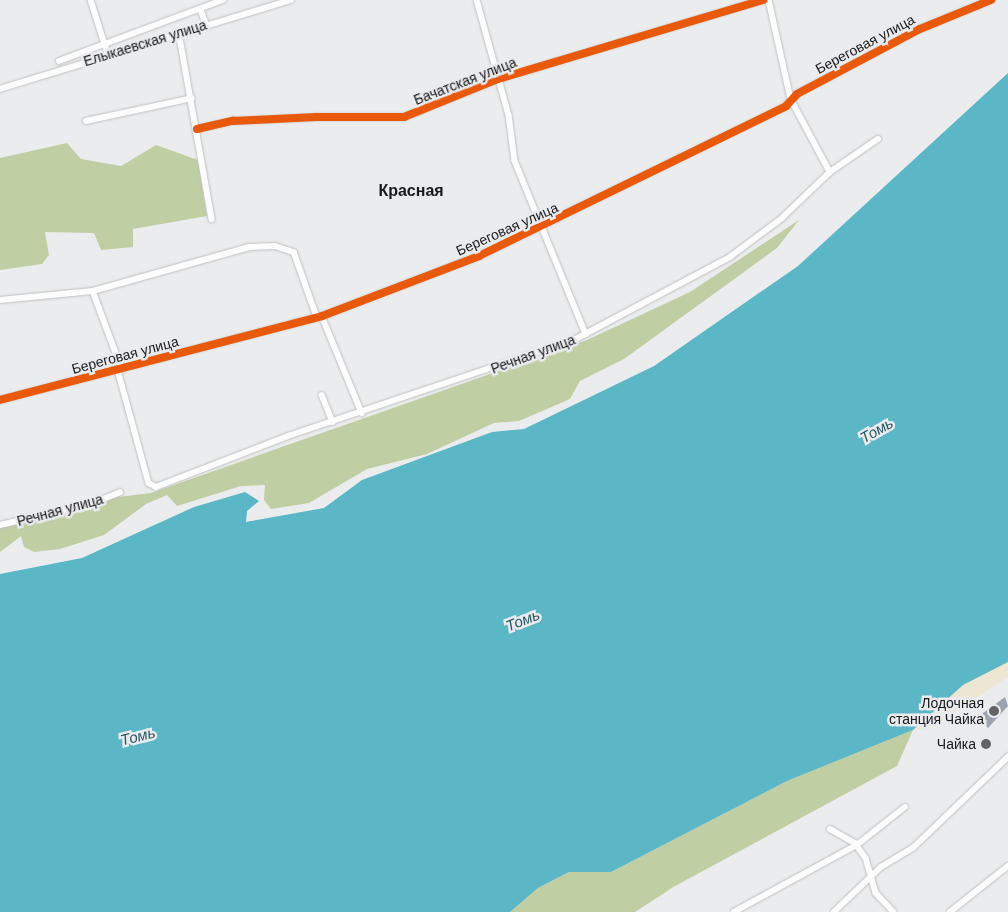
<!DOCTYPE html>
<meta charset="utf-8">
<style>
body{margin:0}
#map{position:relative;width:1008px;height:912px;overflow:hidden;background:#ebeced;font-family:"DM Sans",sans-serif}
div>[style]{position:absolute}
.forest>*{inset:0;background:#c0cea3}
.sand>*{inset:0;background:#ece6d3}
.water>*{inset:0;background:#5bb7c6}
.building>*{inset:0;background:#9ba4b0}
.roads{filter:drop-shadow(0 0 1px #bfc0c1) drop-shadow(0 0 1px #bfc0c1)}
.minor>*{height:5.5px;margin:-2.75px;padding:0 2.75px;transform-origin:2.75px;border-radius:2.75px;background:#fcfcfc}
.cycleway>*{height:8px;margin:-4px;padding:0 4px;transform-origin:4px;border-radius:4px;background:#e8590c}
.dots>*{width:14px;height:14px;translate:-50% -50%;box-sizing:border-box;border:2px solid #eaebee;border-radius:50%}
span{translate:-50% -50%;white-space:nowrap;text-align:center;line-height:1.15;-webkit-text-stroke:5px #eaebee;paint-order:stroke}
.street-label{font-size:14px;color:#19191a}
.poi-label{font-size:14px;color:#19191a}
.right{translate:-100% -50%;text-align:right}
.water-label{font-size:15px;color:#275862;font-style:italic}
.quarter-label{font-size:16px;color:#19191a;font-weight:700}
</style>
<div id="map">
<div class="forest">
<div style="clip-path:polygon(67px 143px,81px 159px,121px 166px,156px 145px,198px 160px,207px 216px,133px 229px,133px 247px,101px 250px,94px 233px,45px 232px,49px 255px,42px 264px,0 270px,0 158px)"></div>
<div style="clip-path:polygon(799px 220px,777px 248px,624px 359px,580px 381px,570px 399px,519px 421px,494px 423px,427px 454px,367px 469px,309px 503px,271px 509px,264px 500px,265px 485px,241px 486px,177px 506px,167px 495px,146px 504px,104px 535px,60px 549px,34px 552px,24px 547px,21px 536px,0 552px,0 528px,104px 505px,110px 498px,151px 493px,587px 340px,690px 292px)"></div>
<div style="clip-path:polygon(913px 730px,897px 766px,675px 886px,635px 912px,510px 912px,538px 888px,569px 872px,611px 872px,787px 781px)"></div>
</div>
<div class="sand">
<div style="clip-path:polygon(1008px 662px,1008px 677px,929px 729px,913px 730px,963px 685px)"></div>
</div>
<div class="water">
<div style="clip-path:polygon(1008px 73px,1008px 662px,963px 685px,913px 730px,787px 781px,611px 872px,569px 872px,538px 888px,510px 912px,0 912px,0 574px,82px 558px,194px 507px,245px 492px,259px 501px,247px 511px,246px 522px,324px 508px,362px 480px,492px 432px,524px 429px,654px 366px,798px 266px)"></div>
</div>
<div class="building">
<div style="clip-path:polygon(1005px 697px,1008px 706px,988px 728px,979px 716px)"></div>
</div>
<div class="roads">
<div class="minor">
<div style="left:91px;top:0;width:57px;rotate:72.5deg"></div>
<div style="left:477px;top:0;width:119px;rotate:74.5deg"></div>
<div style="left:509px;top:115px;width:46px;rotate:82.6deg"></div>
<div style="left:515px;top:161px;width:187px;rotate:67.7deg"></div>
<div style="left:769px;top:0;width:101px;rotate:77.5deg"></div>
<div style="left:791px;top:99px;width:83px;rotate:61.9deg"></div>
<div style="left:201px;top:10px;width:15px;rotate:70deg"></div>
<div style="left:179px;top:32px;width:190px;rotate:80deg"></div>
<div style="left:59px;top:61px;width:175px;rotate:-20.4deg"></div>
<div style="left:0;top:89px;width:304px;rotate:-17deg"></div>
<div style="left:86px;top:121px;width:108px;rotate:-12.2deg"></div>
<div style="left:197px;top:129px;width:37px;rotate:-13deg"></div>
<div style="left:233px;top:121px;width:84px;rotate:-2.7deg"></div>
<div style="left:317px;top:117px;width:87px"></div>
<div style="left:404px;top:117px;width:101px;rotate:-22deg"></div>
<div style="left:498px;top:79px;width:277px;rotate:-16.6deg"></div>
<div style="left:93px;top:291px;width:83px;rotate:69.6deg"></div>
<div style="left:0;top:300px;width:93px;rotate:-5.5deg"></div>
<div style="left:93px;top:291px;width:163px;rotate:-15.7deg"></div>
<div style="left:250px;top:247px;width:25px;rotate:-2deg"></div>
<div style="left:275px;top:246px;width:20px;rotate:18deg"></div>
<div style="left:294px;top:252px;width:69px;rotate:70.5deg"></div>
<div style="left:322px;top:316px;width:105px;rotate:67.6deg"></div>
<div style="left:118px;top:370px;width:117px;rotate:74.7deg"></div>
<div style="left:149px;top:483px;width:8px;rotate:30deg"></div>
<div style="left:156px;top:487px;width:142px;rotate:-21.1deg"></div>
<div style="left:288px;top:436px;width:302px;rotate:-18.6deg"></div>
<div style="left:574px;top:340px;width:177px;rotate:-28deg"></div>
<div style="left:730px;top:257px;width:64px;rotate:-36.7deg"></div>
<div style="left:781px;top:219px;width:68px;rotate:-43.8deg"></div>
<div style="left:830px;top:172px;width:58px;rotate:-34.5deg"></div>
<div style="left:322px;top:395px;width:29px;rotate:68deg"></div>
<div style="left:0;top:400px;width:333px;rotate:-14.6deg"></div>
<div style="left:322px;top:316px;width:168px;rotate:-20.9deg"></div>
<div style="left:479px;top:256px;width:342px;rotate:-26deg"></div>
<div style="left:786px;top:106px;width:16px;rotate:-47deg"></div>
<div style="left:797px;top:94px;width:139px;rotate:-27.9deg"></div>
<div style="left:920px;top:29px;width:77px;rotate:-22.2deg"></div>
<div style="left:0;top:525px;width:93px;rotate:-13deg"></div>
<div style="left:91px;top:504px;width:31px;rotate:-22deg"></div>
<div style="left:830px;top:829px;width:29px;rotate:29deg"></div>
<div style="left:855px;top:843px;width:19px;rotate:54deg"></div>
<div style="left:866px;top:858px;width:36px;rotate:74deg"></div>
<div style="left:876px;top:893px;width:26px;rotate:47deg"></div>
<div style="left:734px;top:912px;width:140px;rotate:-28.6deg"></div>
<div style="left:857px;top:845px;width:61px;rotate:-38.4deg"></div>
<div style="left:834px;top:912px;width:65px;rotate:-43.8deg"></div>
<div style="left:881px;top:867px;width:37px;rotate:-31deg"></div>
<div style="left:913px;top:848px;width:132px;rotate:-43.8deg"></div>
<div style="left:950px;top:912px;width:74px;rotate:-38.4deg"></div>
</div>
</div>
<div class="cycleway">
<div style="left:197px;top:129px;width:37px;rotate:-13deg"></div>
<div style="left:233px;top:121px;width:84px;rotate:-2.7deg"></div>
<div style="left:317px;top:117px;width:87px"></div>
<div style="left:404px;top:117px;width:101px;rotate:-22deg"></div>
<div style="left:498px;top:79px;width:277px;rotate:-16.6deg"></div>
<div style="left:0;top:400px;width:333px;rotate:-14.6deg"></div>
<div style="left:322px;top:316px;width:168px;rotate:-20.9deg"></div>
<div style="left:479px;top:256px;width:342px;rotate:-26deg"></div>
<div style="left:786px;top:106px;width:16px;rotate:-47deg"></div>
<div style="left:797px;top:94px;width:139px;rotate:-27.9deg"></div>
<div style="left:920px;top:29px;width:77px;rotate:-22.2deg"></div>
</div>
<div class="dots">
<div style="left:994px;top:711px;background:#626364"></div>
<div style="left:986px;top:744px;background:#626364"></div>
</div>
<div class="street-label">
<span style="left:145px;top:43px;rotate:-17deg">Елыкаевская улица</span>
<span style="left:865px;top:44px;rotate:-28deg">Береговая улица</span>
<span style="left:465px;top:81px;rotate:-21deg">Бачатская улица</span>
<span style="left:507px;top:229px;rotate:-24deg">Береговая улица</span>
<span style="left:533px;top:354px;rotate:-20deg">Речная улица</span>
<span style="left:125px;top:355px;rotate:-15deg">Береговая улица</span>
<span style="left:60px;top:510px;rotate:-15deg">Речная улица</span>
</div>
<div class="poi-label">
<span class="right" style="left:984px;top:711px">Лодочная<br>станция Чайка</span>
<span class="right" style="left:976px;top:744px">Чайка</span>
</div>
<div class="water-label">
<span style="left:877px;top:431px;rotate:-30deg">Томь</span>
<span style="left:523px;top:621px;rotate:-21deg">Томь</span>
<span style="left:138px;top:737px;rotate:-14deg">Томь</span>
</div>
<div class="quarter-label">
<span style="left:411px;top:191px">Красная</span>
</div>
</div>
